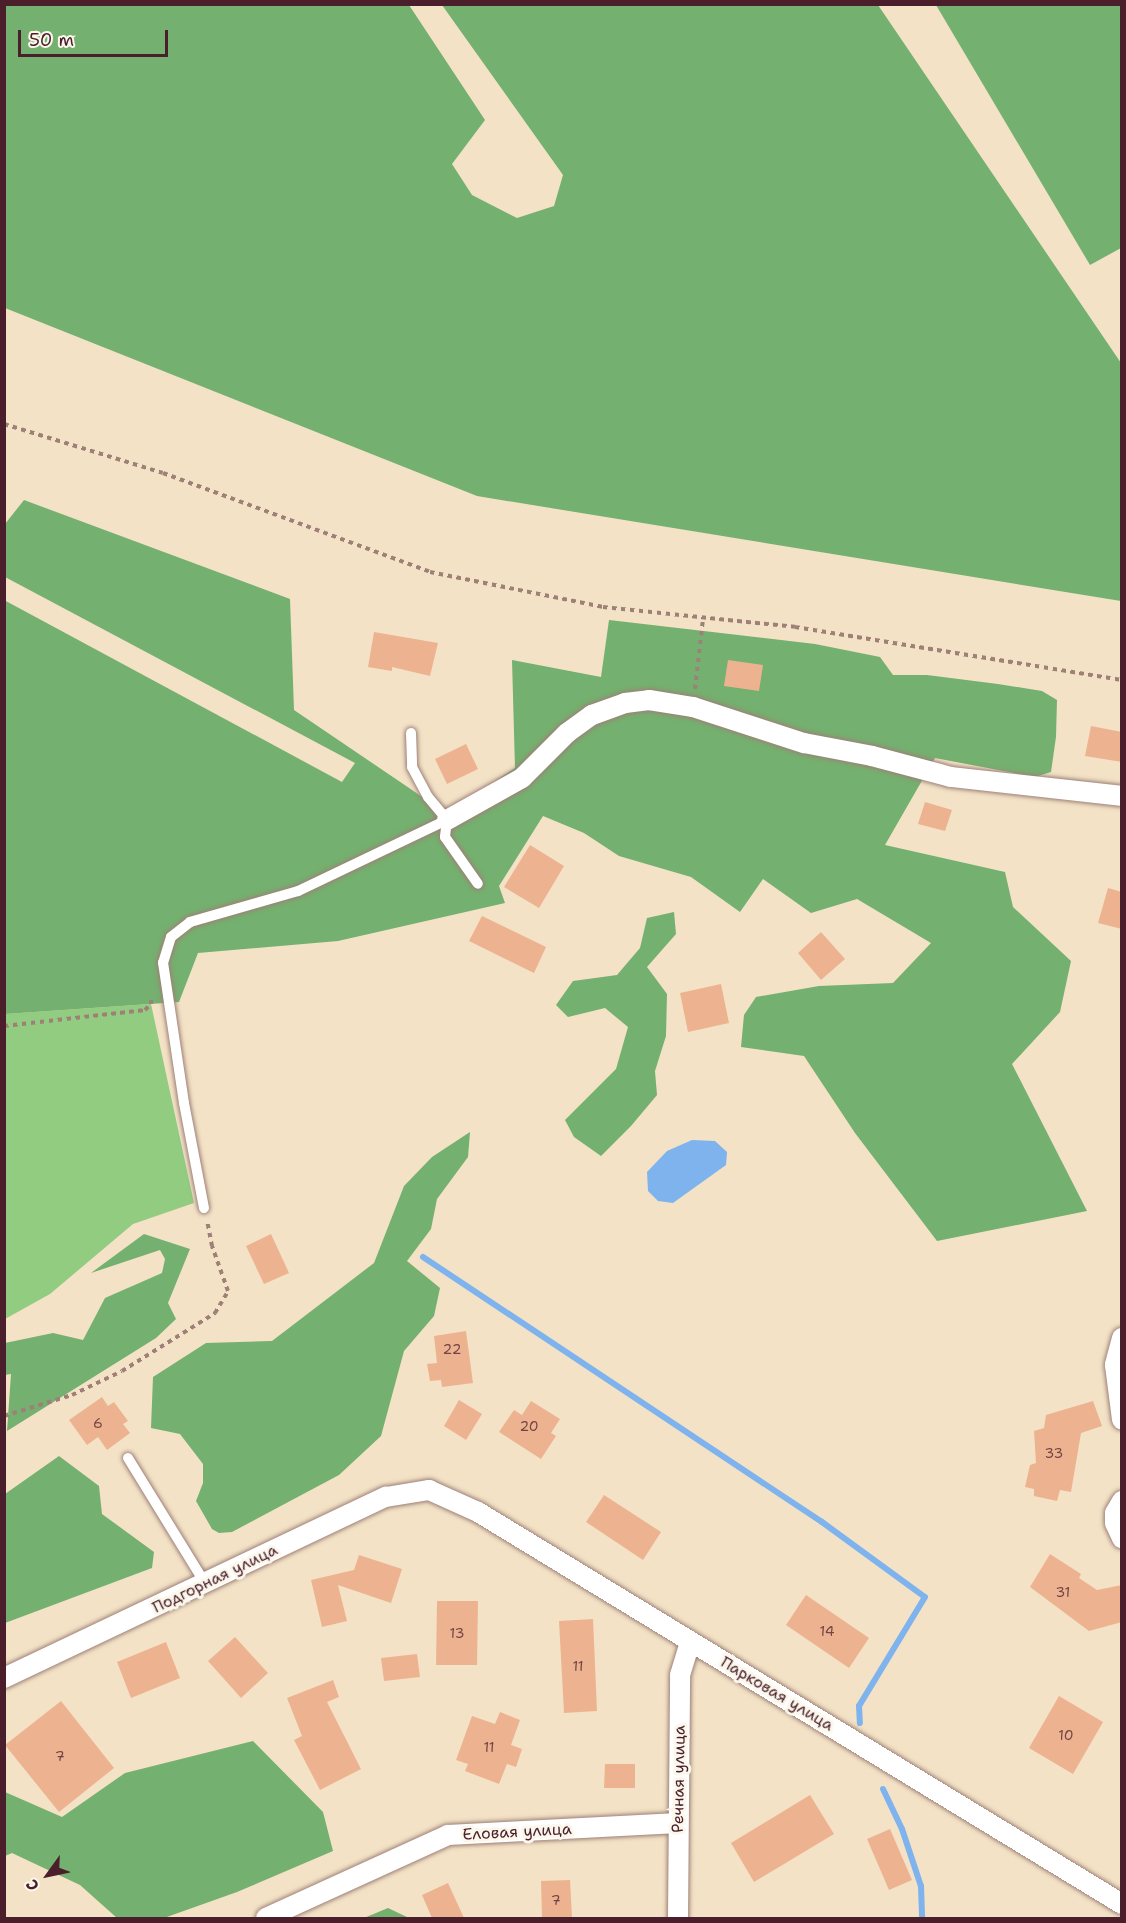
<!DOCTYPE html>
<meta charset="utf-8">
<style>
body{margin:0}
#map{position:relative;width:1126px;height:1923px;overflow:hidden;background:#f3e2c6;font-family:"Shantell Sans",sans-serif}
div>[style]{position:absolute}
.green>*{inset:0;background:#91cc81}
.forest>*{inset:0;background:#74b06f}
.water>*{inset:0;background:#7fb3ed}
.stream>*{height:6px;margin:-3px;padding:0 3px;transform-origin:3px;border-radius:3px;background:#7fb3ed}
.building>*{inset:0;background:#edb390}
.path>*{height:4px;margin-top:-2px;transform-origin:0;background:repeating-linear-gradient(90deg,#9e8078 0 4.5px,transparent 0 9px)}
.roads{filter:drop-shadow(0 0 2px #9e8078) drop-shadow(0 0 2px #9e8078)}
.lane>*{height:10px;margin:-5px;padding:0 5px;transform-origin:5px;border-radius:5px;background:#fff}
.street>*{height:20px;margin:-10px;padding:0 10px;transform-origin:10px;border-radius:10px;background:#fff}
span{translate:-50% -50%;white-space:nowrap;text-align:center;line-height:1.15;-webkit-text-stroke:6px #fbf7ec;paint-order:stroke}
.number-label{font-size:14px;color:#734444}
.number-label span{-webkit-text-stroke-width:0}
.street-label{font-size:16px;color:#4a1f2b}
.frame{position:absolute;inset:0;border:6px solid #4a1f2b;pointer-events:none}
.north{position:absolute;left:18px;top:1845px;width:60px;height:60px;-webkit-text-stroke:4px #fbf7ec;paint-order:stroke;rotate:237deg;font-size:16px;font-weight:700;line-height:24px;text-align:center;color:#4a1f2b}
.north::after{content:'';display:block;margin:auto;width:21px;height:27px;background:#4a1f2b;clip-path:polygon(50% 0,100% 100%,50% 72%,0 100%)}
.scale{position:absolute;left:18px;top:30px;width:150px;height:27px;box-sizing:border-box;border:3px solid #4a1f2b;border-top:0;padding-left:8px;font-size:18px;line-height:21px;white-space:nowrap;color:#4a1f2b;-webkit-text-stroke:4px #fbf7ec;paint-order:stroke}
</style>
<div id="map">
<div class="green">
<div style="clip-path:polygon(151px 1004px,194px 1203px,133px 1224px,50px 1294px,5px 1319px,5px 1014px)"></div>
</div>
<div class="forest">
<div style="clip-path:polygon(5px 4px,409px 5px,485px 120px,452px 164px,472px 195px,517px 218px,554px 206px,563px 175px,442px 5px,878px 5px,1121px 363px,1121px 601px,477px 496px,5px 308px)"></div>
<div style="clip-path:polygon(936px 5px,1121px 5px,1121px 248px,1090px 265px)"></div>
<div style="clip-path:polygon(24px 500px,290px 599px,294px 710px,446px 813px,515px 768px,512px 660px,601px 677px,609px 620px,815px 644px,880px 657px,893px 675px,927px 675px,998px 684px,1042px 691px,1057px 700px,1056px 737px,1051px 772px,1035px 777px,935px 758px,885px 845px,1005px 872px,1013px 907px,1071px 961px,1060px 1012px,1012px 1064px,1087px 1211px,937px 1241px,855px 1133px,804px 1056px,741px 1047px,744px 1015px,756px 997px,819px 986px,893px 983px,931px 943px,857px 899px,811px 913px,763px 879px,740px 912px,691px 877px,619px 856px,584px 833px,543px 816px,499px 886px,505px 903px,338px 941px,198px 953px,179px 1002px,5px 1014px,4px 600px,342px 782px,355px 763px,5px 577px,5px 524px)"></div>
<div style="clip-path:polygon(674px 912px,676px 934px,647px 967px,667px 994px,666px 1036px,655px 1071px,657px 1095px,631px 1126px,601px 1156px,574px 1137px,565px 1120px,616px 1069px,628px 1027px,605px 1008px,568px 1017px,556px 1005px,573px 981px,617px 975px,640px 948px,647px 918px)"></div>
<div style="clip-path:polygon(470px 1132px,468px 1157px,437px 1199px,431px 1229px,407px 1261px,440px 1288px,434px 1316px,404px 1351px,381px 1436px,339px 1475px,232px 1532px,219px 1533px,212px 1529px,196px 1501px,203px 1483px,203px 1464px,180px 1434px,151px 1428px,153px 1377px,206px 1343px,272px 1341px,374px 1263px,404px 1186px,432px 1157px)"></div>
<div style="clip-path:polygon(144px 1234px,190px 1249px,168px 1303px,176px 1319px,156px 1338px,7px 1431px,11px 1374px,5px 1375px,5px 1343px,53px 1333px,83px 1340px,105px 1298px,162px 1273px,165px 1259px,160px 1250px,91px 1273px)"></div>
<div style="clip-path:polygon(59px 1456px,99px 1486px,102px 1514px,154px 1552px,152px 1568px,5px 1623px,5px 1494px)"></div>
<div style="clip-path:polygon(253px 1741px,323px 1812px,333px 1851px,237px 1892px,164px 1918px,117px 1918px,80px 1885px,12px 1853px,5px 1856px,5px 1792px,62px 1817px,125px 1773px)"></div>
<div style="clip-path:polygon(388px 1908px,409px 1918px,364px 1918px)"></div>
</div>
<div class="water">
<div style="clip-path:polygon(692px 1140px,715px 1141px,727px 1152px,726px 1165px,673px 1203px,658px 1201px,648px 1191px,647px 1172px,667px 1151px)"></div>
</div>
<div class="stream">
<div style="left:423px;top:1257px;width:479px;rotate:33.6deg"></div>
<div style="left:822px;top:1522px;width:127px;rotate:36.1deg"></div>
<div style="left:925px;top:1597px;width:127px;rotate:121.2deg"></div>
<div style="left:859px;top:1706px;width:17px;rotate:87deg"></div>
<div style="left:883px;top:1789px;width:44px;rotate:64.6deg"></div>
<div style="left:902px;top:1829px;width:60px;rotate:71.6deg"></div>
<div style="left:921px;top:1886px;width:32px;rotate:88deg"></div>
</div>
<div class="building">
<div style="clip-path:polygon(374px 632px,438px 643px,430px 676px,392px 667px,392px 671px,368px 667px)"></div>
<div style="clip-path:polygon(728px 660px,763px 665px,759px 691px,724px 686px)"></div>
<div style="clip-path:polygon(1091px 726px,1122px 732px,1122px 762px,1085px 756px)"></div>
<div style="clip-path:polygon(466px 744px,478px 769px,447px 784px,435px 759px)"></div>
<div style="clip-path:polygon(925px 802px,952px 810px,945px 831px,918px 824px)"></div>
<div style="clip-path:polygon(530px 845px,564px 866px,539px 908px,504px 887px)"></div>
<div style="clip-path:polygon(1108px 888px,1122px 892px,1122px 929px,1098px 923px)"></div>
<div style="clip-path:polygon(482px 916px,546px 947px,534px 973px,469px 941px)"></div>
<div style="clip-path:polygon(821px 932px,845px 959px,821px 980px,798px 953px)"></div>
<div style="clip-path:polygon(721px 984px,729px 1023px,688px 1032px,680px 993px)"></div>
<div style="clip-path:polygon(271px 1234px,289px 1273px,264px 1284px,246px 1246px)"></div>
<div style="clip-path:polygon(466px 1331px,473px 1383px,442px 1387px,441px 1380px,430px 1381px,427px 1364px,437px 1363px,434px 1336px)"></div>
<div style="clip-path:polygon(102px 1397px,108px 1406px,114px 1402px,128px 1421px,123px 1424px,130px 1433px,107px 1450px,98px 1437px,87px 1445px,69px 1420px)"></div>
<div style="clip-path:polygon(459px 1400px,482px 1414px,466px 1440px,444px 1426px)"></div>
<div style="clip-path:polygon(531px 1401px,560px 1419px,551px 1433px,556px 1436px,541px 1459px,499px 1432px,514px 1410px,522px 1415px)"></div>
<div style="clip-path:polygon(1093px 1401px,1102px 1426px,1081px 1433px,1071px 1492px,1060px 1490px,1057px 1501px,1034px 1496px,1034px 1489px,1025px 1487px,1030px 1465px,1036px 1463px,1034px 1431px,1044px 1428px,1046px 1415px)"></div>
<div style="clip-path:polygon(604px 1495px,661px 1532px,643px 1560px,586px 1522px)"></div>
<div style="clip-path:polygon(1050px 1554px,1081px 1574px,1079px 1578px,1097px 1590px,1122px 1585px,1122px 1622px,1089px 1631px,1030px 1587px)"></div>
<div style="clip-path:polygon(359px 1555px,402px 1569px,391px 1603px,338px 1585px,347px 1621px,322px 1627px,311px 1580px,354px 1570px)"></div>
<div style="clip-path:polygon(806px 1595px,869px 1638px,849px 1668px,786px 1625px)"></div>
<div style="clip-path:polygon(437px 1601px,478px 1601px,477px 1665px,436px 1665px)"></div>
<div style="clip-path:polygon(593px 1619px,597px 1711px,564px 1713px,559px 1621px)"></div>
<div style="clip-path:polygon(235px 1637px,268px 1673px,241px 1698px,208px 1661px)"></div>
<div style="clip-path:polygon(166px 1642px,180px 1678px,131px 1698px,117px 1662px)"></div>
<div style="clip-path:polygon(417px 1654px,420px 1677px,384px 1681px,381px 1658px)"></div>
<div style="clip-path:polygon(333px 1680px,339px 1697px,327px 1702px,361px 1769px,320px 1790px,294px 1740px,302px 1736px,287px 1698px)"></div>
<div style="clip-path:polygon(1059px 1696px,1103px 1722px,1073px 1774px,1029px 1748px)"></div>
<div style="clip-path:polygon(61px 1701px,114px 1768px,59px 1812px,5px 1745px)"></div>
<div style="clip-path:polygon(500px 1712px,520px 1720px,511px 1745px,522px 1749px,516px 1767px,507px 1764px,499px 1784px,465px 1771px,468px 1764px,456px 1760px,472px 1716px,495px 1724px)"></div>
<div style="clip-path:polygon(605px 1764px,635px 1764px,635px 1788px,604px 1788px)"></div>
<div style="clip-path:polygon(810px 1795px,834px 1834px,754px 1882px,731px 1843px)"></div>
<div style="clip-path:polygon(890px 1829px,912px 1880px,889px 1890px,867px 1839px)"></div>
<div style="clip-path:polygon(570px 1880px,572px 1918px,542px 1918px,541px 1881px)"></div>
<div style="clip-path:polygon(448px 1883px,464px 1918px,432px 1918px,422px 1895px)"></div>
</div>
<div class="path">
<div style="left:4px;top:424px;width:166px;rotate:17.1deg"></div>
<div style="left:163px;top:473px;width:285px;rotate:20.3deg"></div>
<div style="left:430px;top:572px;width:177px;rotate:11.4deg"></div>
<div style="left:603px;top:607px;width:193px;rotate:5.9deg"></div>
<div style="left:795px;top:627px;width:331px;rotate:9.2deg"></div>
<div style="left:695px;top:689px;width:70px;rotate:-83.5deg"></div>
<div style="left:4px;top:1026px;width:142px;rotate:-6.5deg"></div>
<div style="left:145px;top:1010px;width:8px;rotate:-45deg"></div>
<div style="left:151px;top:1004px;width:9px;rotate:-90deg"></div>
<div style="left:4px;top:1416px;width:71px;rotate:-17.2deg"></div>
<div style="left:72px;top:1395px;width:55px;rotate:-25.6deg"></div>
<div style="left:122px;top:1371px;width:110px;rotate:-31.9deg"></div>
<div style="left:215px;top:1313px;width:26px;rotate:-59deg"></div>
<div style="left:228px;top:1291px;width:48px;rotate:-109.6deg"></div>
<div style="left:212px;top:1246px;width:26px;rotate:-101deg"></div>
</div>
<div class="roads">
<div class="lane">
<div style="left:411px;top:733px;width:34px;rotate:88deg"></div>
<div style="left:412px;top:767px;width:34px;rotate:62deg"></div>
<div style="left:428px;top:797px;width:30px;rotate:50deg"></div>
<div style="left:447px;top:820px;width:17px;rotate:97deg"></div>
<div style="left:445px;top:837px;width:57px;rotate:54.9deg"></div>
<div style="left:204px;top:1208px;width:107px;rotate:-100.8deg"></div>
<div style="left:184px;top:1103px;width:142px;rotate:-98.5deg"></div>
<div style="left:163px;top:963px;width:27px;rotate:-73deg"></div>
<div style="left:171px;top:937px;width:24px;rotate:-38deg"></div>
<div style="left:190px;top:922px;width:112px;rotate:-16deg"></div>
<div style="left:298px;top:891px;width:165px;rotate:-25.5deg"></div>
<div style="left:128px;top:1458px;width:149px;rotate:58.4deg"></div>
</div>
<div class="street">
<div style="left:447px;top:820px;width:86px;rotate:-29.2deg"></div>
<div style="left:522px;top:778px;width:64px;rotate:-45deg"></div>
<div style="left:567px;top:733px;width:31px;rotate:-36deg"></div>
<div style="left:592px;top:715px;width:35px;rotate:-20deg"></div>
<div style="left:625px;top:703px;width:24px;rotate:-7deg"></div>
<div style="left:649px;top:700px;width:45px;rotate:9deg"></div>
<div style="left:693px;top:707px;width:117px;rotate:18deg"></div>
<div style="left:804px;top:743px;width:69px;rotate:10.8deg"></div>
<div style="left:872px;top:756px;width:82px;rotate:14.9deg"></div>
<div style="left:951px;top:777px;width:172px;rotate:6.3deg"></div>
<div style="left:1122px;top:1338px;width:28px;rotate:105deg"></div>
<div style="left:1115px;top:1365px;width:55px;rotate:82.7deg"></div>
<div style="left:1122px;top:1501px;width:14px;rotate:120deg"></div>
<div style="left:1115px;top:1513px;width:10px;rotate:90deg"></div>
<div style="left:1115px;top:1523px;width:17px;rotate:65deg"></div>
<div style="left:4px;top:1678px;width:423px;rotate:-25.4deg"></div>
<div style="left:386px;top:1497px;width:44px;rotate:-9.2deg"></div>
<div style="left:429px;top:1490px;width:54px;rotate:24.2deg"></div>
<div style="left:478px;top:1512px;width:754px;rotate:31.33deg"></div>
<div style="left:266px;top:1918px;width:200px;rotate:-24.5deg"></div>
<div style="left:448px;top:1835px;width:230px;rotate:-3deg"></div>
<div style="left:678px;top:1918px;width:243px;rotate:-89.5deg"></div>
<div style="left:680px;top:1675px;width:34px;rotate:-73deg"></div>
</div>
</div>
<div class="number-label">
<span style="left:452px;top:1349px">22</span>
<span style="left:98px;top:1423px">6</span>
<span style="left:529px;top:1426px">20</span>
<span style="left:1054px;top:1453px">33</span>
<span style="left:1063px;top:1592px">31</span>
<span style="left:827px;top:1631px">14</span>
<span style="left:457px;top:1633px">13</span>
<span style="left:578px;top:1666px">11</span>
<span style="left:1066px;top:1735px">10</span>
<span style="left:489px;top:1747px">11</span>
<span style="left:60px;top:1756px">7</span>
<span style="left:556px;top:1900px">7</span>
</div>
<div class="street-label">
<span style="left:215px;top:1579px;rotate:-26deg">Подгорная улица</span>
<span style="left:777px;top:1694px;rotate:31deg">Парковая улица</span>
<span style="left:679px;top:1779px;rotate:-89deg">Речная улица</span>
<span style="left:517px;top:1832px;rotate:-3deg">Еловая улица</span>
</div>
<div class="frame"></div>
<div class="north">С</div>
<div class="scale">50 m</div>
</div>
